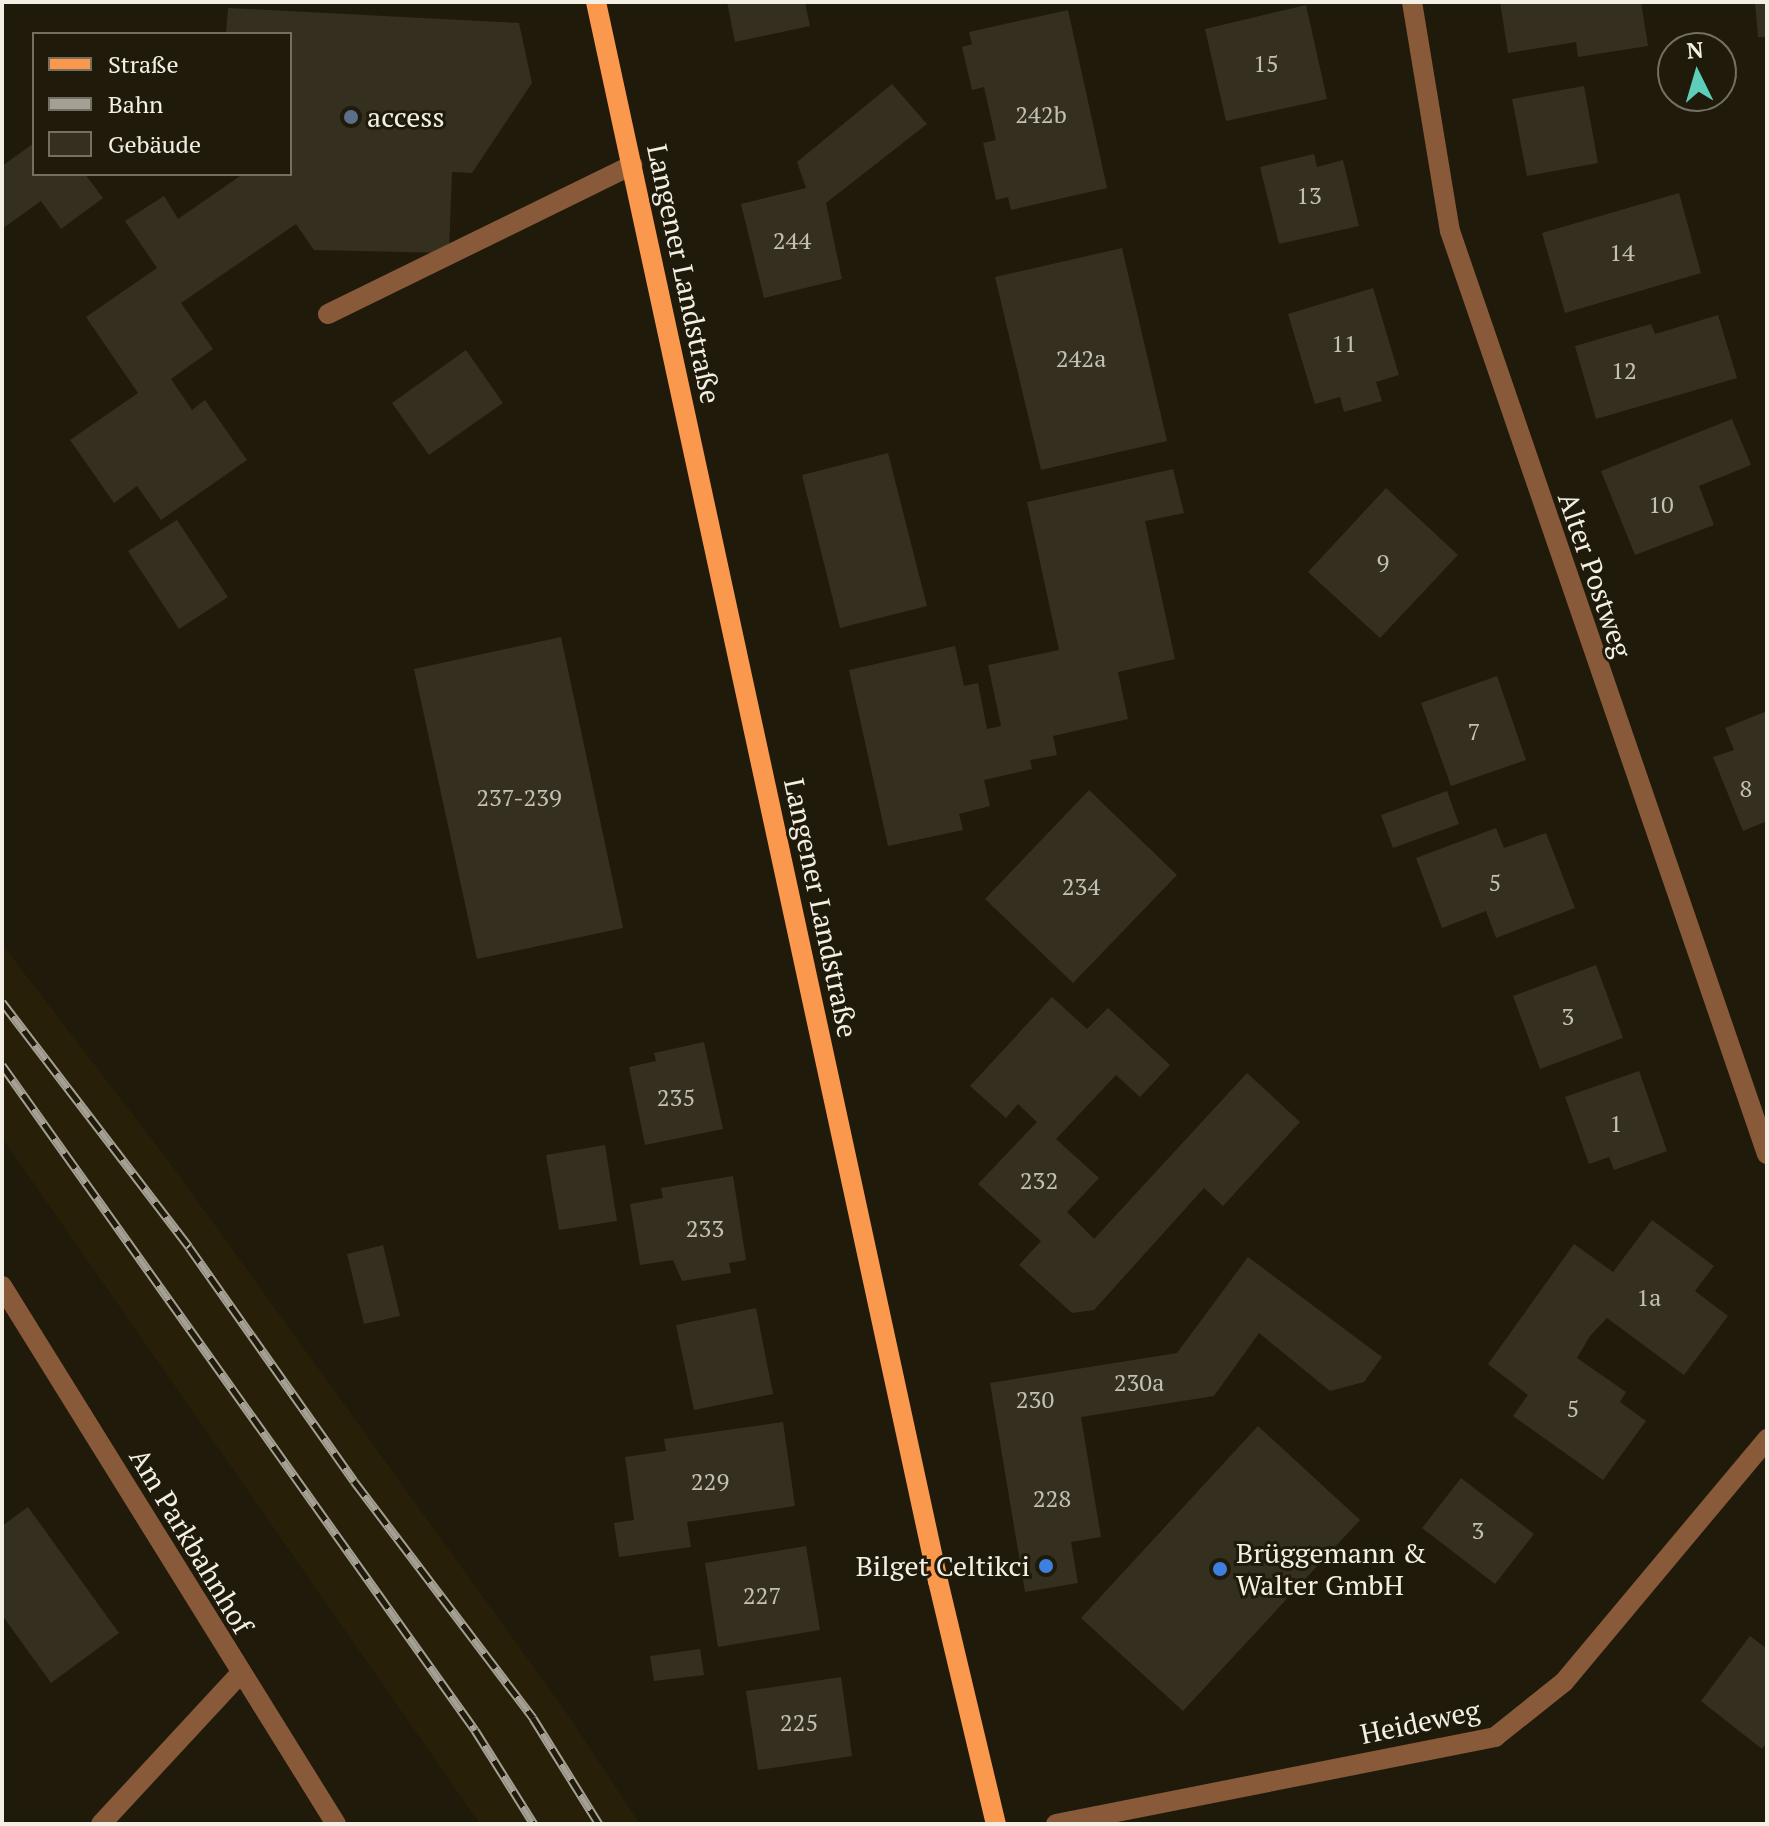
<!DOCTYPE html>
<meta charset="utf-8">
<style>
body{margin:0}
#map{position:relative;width:1769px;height:1826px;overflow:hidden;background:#201a0a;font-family:"PT Serif",serif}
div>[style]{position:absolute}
.built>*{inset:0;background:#271f07}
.building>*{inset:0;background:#352f1f}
.lane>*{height:20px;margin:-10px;padding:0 10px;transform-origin:10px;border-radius:10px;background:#895a39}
.street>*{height:20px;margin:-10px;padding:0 10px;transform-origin:10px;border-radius:10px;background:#895a39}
.primary>*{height:20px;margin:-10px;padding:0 10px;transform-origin:10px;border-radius:10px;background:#fa984d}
.rail>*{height:9px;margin-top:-4.5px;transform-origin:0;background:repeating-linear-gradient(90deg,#201a0a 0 18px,#a5a094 0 36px);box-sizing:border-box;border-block:2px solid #a5a094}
.dots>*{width:22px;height:22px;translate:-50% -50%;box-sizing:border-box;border:4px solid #201a0a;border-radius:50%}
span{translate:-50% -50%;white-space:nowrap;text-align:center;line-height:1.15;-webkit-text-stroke:6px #201a0a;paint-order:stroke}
.number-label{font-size:24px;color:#c4bfb4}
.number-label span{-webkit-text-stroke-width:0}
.poi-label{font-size:28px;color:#f3efe5}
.left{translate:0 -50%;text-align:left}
.right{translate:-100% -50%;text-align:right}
.street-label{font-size:28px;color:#f3efe5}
.frame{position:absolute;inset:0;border:4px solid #f3efe5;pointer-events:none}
.legend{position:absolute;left:32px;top:32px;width:260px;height:144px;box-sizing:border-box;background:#201a0a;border:2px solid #746f62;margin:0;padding:10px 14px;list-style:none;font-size:24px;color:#f3efe5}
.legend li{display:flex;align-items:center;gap:16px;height:40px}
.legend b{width:40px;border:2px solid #746f62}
.north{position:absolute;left:1657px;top:32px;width:80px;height:80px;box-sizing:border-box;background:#201a0a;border:2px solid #746f62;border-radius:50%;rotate:355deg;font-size:22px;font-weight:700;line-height:32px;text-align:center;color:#f3efe5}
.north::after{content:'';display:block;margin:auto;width:28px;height:36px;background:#5dceb9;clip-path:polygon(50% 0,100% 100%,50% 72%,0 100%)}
</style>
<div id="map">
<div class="built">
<div style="clip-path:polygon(2px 944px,173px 1167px,566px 1712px,640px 1824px,480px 1824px,2px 1138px)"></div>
</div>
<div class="building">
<div style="clip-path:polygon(727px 2px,805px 2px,810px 26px,735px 42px)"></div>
<div style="clip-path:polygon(1500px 2px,1641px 2px,1648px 46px,1578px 57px,1576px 42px,1508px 53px)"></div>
<div style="clip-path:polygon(1755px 2px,1767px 2px,1767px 37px,1758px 37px)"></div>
<div style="clip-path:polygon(1306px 5px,1327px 99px,1226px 121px,1205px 29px)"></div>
<div style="clip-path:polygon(228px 8px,519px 23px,532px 83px,472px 173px,452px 172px,449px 253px,314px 250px,296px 224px,181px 303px,213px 349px,171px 379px,192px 410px,205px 400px,247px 460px,161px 520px,137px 486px,114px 503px,70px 440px,138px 393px,86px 317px,157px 268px,125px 221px,164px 196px,178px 219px,243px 174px,290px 174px,290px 34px,226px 34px)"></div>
<div style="clip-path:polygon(1068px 10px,1107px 188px,1011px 210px,1008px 197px,996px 200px,983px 143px,996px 140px,984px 87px,972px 90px,962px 47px,972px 44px,969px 32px)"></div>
<div style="clip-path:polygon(892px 84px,927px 124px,826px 203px,842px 279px,764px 298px,741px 204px,806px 188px,797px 162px)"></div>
<div style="clip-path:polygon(1584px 86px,1598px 163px,1527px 176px,1512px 99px)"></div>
<div style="clip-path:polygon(34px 143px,34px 174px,85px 174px,103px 198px,61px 229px,41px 201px,2px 229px,2px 166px)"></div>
<div style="clip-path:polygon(1314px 154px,1317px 167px,1343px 160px,1359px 226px,1279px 244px,1260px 167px)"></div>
<div style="clip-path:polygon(1679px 193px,1701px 273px,1565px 313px,1542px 233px)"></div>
<div style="clip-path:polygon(1122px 248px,1167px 441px,1041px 470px,995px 277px)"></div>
<div style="clip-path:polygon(1373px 288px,1399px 375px,1376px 382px,1382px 401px,1344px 412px,1340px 397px,1315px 404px,1288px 314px)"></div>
<div style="clip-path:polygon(1718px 315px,1737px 378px,1596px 419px,1575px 346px,1651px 324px,1655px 334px)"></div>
<div style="clip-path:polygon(466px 350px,503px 403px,429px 455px,392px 403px)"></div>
<div style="clip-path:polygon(1732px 419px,1751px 465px,1699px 486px,1714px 525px,1635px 555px,1601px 471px)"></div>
<div style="clip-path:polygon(888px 453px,927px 606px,840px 628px,802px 475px)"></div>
<div style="clip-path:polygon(1173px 469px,1184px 513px,1145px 521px,1175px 659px,1118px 672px,1128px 719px,1053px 736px,1057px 755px,1030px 760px,1032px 769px,984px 780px,990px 806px,959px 814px,963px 830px,888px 846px,849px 670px,955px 646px,964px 686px,978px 683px,987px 729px,1001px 726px,988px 665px,1059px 650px,1027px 502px)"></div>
<div style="clip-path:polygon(1386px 488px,1458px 555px,1380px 638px,1308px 572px)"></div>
<div style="clip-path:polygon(177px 520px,228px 597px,179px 629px,128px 551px)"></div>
<div style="clip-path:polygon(561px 637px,623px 928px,477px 959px,414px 669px)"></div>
<div style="clip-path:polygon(1497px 676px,1526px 760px,1451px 786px,1421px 703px)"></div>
<div style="clip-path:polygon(1767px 711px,1767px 821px,1743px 831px,1713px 757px,1734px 750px,1725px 728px)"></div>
<div style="clip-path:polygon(1089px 790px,1177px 875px,1073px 983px,985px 899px)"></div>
<div style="clip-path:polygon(1447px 791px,1459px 824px,1393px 848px,1381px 815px)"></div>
<div style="clip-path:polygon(1496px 828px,1504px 848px,1546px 833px,1575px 908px,1496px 938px,1486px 911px,1442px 928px,1416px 858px)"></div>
<div style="clip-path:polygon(1596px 965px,1623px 1038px,1540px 1069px,1513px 996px)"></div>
<div style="clip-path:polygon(1052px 997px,1087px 1029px,1108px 1008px,1170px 1065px,1140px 1097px,1116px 1075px,1056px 1139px,1099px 1178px,1067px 1212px,1094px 1239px,1247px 1073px,1300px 1122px,1223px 1206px,1204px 1188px,1094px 1310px,1072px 1313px,1019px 1265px,1041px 1241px,978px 1184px,1037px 1122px,1018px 1104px,1006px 1118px,970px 1086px)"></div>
<div style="clip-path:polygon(704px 1042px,723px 1129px,645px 1145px,629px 1067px,656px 1061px,654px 1053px)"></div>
<div style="clip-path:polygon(1639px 1071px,1667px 1151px,1614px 1170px,1609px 1157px,1589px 1164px,1565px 1097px)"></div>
<div style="clip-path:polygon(605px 1145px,617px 1221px,559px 1230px,546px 1155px)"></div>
<div style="clip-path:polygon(733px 1176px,746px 1260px,729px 1263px,731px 1273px,682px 1281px,673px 1260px,640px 1265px,630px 1204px,663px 1198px,661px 1188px)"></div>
<div style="clip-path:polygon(1652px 1220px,1714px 1266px,1695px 1291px,1728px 1316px,1684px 1375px,1607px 1318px,1590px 1336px,1577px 1358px,1626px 1392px,1620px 1402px,1646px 1421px,1603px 1480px,1513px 1416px,1528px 1395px,1488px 1364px,1574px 1244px,1613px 1272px)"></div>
<div style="clip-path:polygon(383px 1245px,400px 1316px,364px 1324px,347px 1254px)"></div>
<div style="clip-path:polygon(1248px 1257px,1382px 1357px,1364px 1382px,1330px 1391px,1259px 1333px,1214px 1396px,1081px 1417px,1101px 1537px,1071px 1542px,1078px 1583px,1025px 1592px,990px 1383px,1177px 1353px)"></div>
<div style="clip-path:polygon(756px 1308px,773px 1394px,694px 1410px,676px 1325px)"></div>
<div style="clip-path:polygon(783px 1422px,795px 1506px,687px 1522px,691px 1547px,619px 1557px,614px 1523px,634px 1520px,625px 1457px,666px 1451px,664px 1439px)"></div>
<div style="clip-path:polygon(1258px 1426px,1360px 1520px,1183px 1711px,1081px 1618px)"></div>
<div style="clip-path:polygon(1461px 1478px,1534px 1534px,1495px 1584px,1422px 1528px)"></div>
<div style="clip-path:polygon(28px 1507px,119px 1633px,51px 1683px,2px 1615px,2px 1526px)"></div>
<div style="clip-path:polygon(806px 1546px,820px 1630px,718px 1647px,705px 1563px)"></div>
<div style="clip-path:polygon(1750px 1636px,1767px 1649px,1767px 1742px,1762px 1749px,1701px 1701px)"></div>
<div style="clip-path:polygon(700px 1649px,704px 1675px,654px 1681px,650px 1656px)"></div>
<div style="clip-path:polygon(841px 1677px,852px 1756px,758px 1770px,746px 1691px)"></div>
</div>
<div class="lane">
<div style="left:328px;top:314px;width:339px;rotate:-26.1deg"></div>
</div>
<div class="street">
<div style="left:1412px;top:2px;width:232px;rotate:80.6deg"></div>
<div style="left:1450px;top:231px;width:976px;rotate:71.05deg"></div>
<div style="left:2px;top:1286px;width:633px;rotate:58.17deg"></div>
<div style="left:101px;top:1824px;width:205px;rotate:-47.2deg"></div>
<div style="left:1056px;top:1824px;width:448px;rotate:-11.2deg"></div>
<div style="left:1495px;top:1737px;width:88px;rotate:-38.6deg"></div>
<div style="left:1564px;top:1682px;width:317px;rotate:-50.1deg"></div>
</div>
<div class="primary">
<div style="left:596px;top:2px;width:1616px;rotate:77.78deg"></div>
<div style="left:938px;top:1581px;width:250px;rotate:76.6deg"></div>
</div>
<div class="rail">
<div style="left:2px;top:1002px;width:308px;rotate:52.6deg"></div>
<div style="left:189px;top:1247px;width:286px;rotate:54.8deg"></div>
<div style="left:354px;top:1481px;width:297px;rotate:52.9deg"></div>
<div style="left:533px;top:1718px;width:125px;rotate:58.1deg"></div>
<div style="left:2px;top:1065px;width:816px;rotate:54.58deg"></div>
<div style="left:475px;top:1730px;width:111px;rotate:57.9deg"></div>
</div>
<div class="dots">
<div style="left:351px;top:117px;background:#5c6f8a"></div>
<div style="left:1046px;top:1566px;background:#3f7fe0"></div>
<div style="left:1220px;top:1569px;background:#3f7fe0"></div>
</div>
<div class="number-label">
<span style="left:1266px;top:64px">15</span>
<span style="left:1041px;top:115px">242b</span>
<span style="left:1309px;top:196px">13</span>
<span style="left:792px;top:241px">244</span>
<span style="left:1622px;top:253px">14</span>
<span style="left:1344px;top:344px">11</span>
<span style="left:1081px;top:359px">242a</span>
<span style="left:1624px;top:371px">12</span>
<span style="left:1661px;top:505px">10</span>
<span style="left:1383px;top:563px">9</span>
<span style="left:1474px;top:732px">7</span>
<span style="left:1746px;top:789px">8</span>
<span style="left:519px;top:798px">237-239</span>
<span style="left:1495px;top:883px">5</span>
<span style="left:1081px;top:887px">234</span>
<span style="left:1568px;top:1017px">3</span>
<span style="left:676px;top:1098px">235</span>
<span style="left:1616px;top:1124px">1</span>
<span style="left:1039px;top:1181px">232</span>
<span style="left:705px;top:1229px">233</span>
<span style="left:1649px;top:1298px">1a</span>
<span style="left:1139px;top:1383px">230a</span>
<span style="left:1035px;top:1400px">230</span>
<span style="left:1573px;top:1409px">5</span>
<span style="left:710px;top:1482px">229</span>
<span style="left:1052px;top:1499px">228</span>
<span style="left:1478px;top:1531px">3</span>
<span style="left:762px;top:1596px">227</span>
<span style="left:799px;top:1723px">225</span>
</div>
<div class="poi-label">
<span class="left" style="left:367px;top:117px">access</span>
<span class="left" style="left:1236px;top:1569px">Brüggemann &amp;<br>Walter GmbH</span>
<span class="right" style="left:1030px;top:1566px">Bilget Celtikci</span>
</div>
<div class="street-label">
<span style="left:684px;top:274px;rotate:78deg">Langener Landstraße</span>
<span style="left:1595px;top:575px;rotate:71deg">Alter Postweg</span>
<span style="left:821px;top:908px;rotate:78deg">Langener Landstraße</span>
<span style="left:191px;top:1541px;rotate:59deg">Am Parkbahnhof</span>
<span style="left:1420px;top:1722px;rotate:-12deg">Heideweg</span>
</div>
<div class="frame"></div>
<ul class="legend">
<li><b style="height:10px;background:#fa984d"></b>Straße</li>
<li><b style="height:10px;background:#a5a094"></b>Bahn</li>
<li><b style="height:22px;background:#352f1f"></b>Gebäude</li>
</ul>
<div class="north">N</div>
</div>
